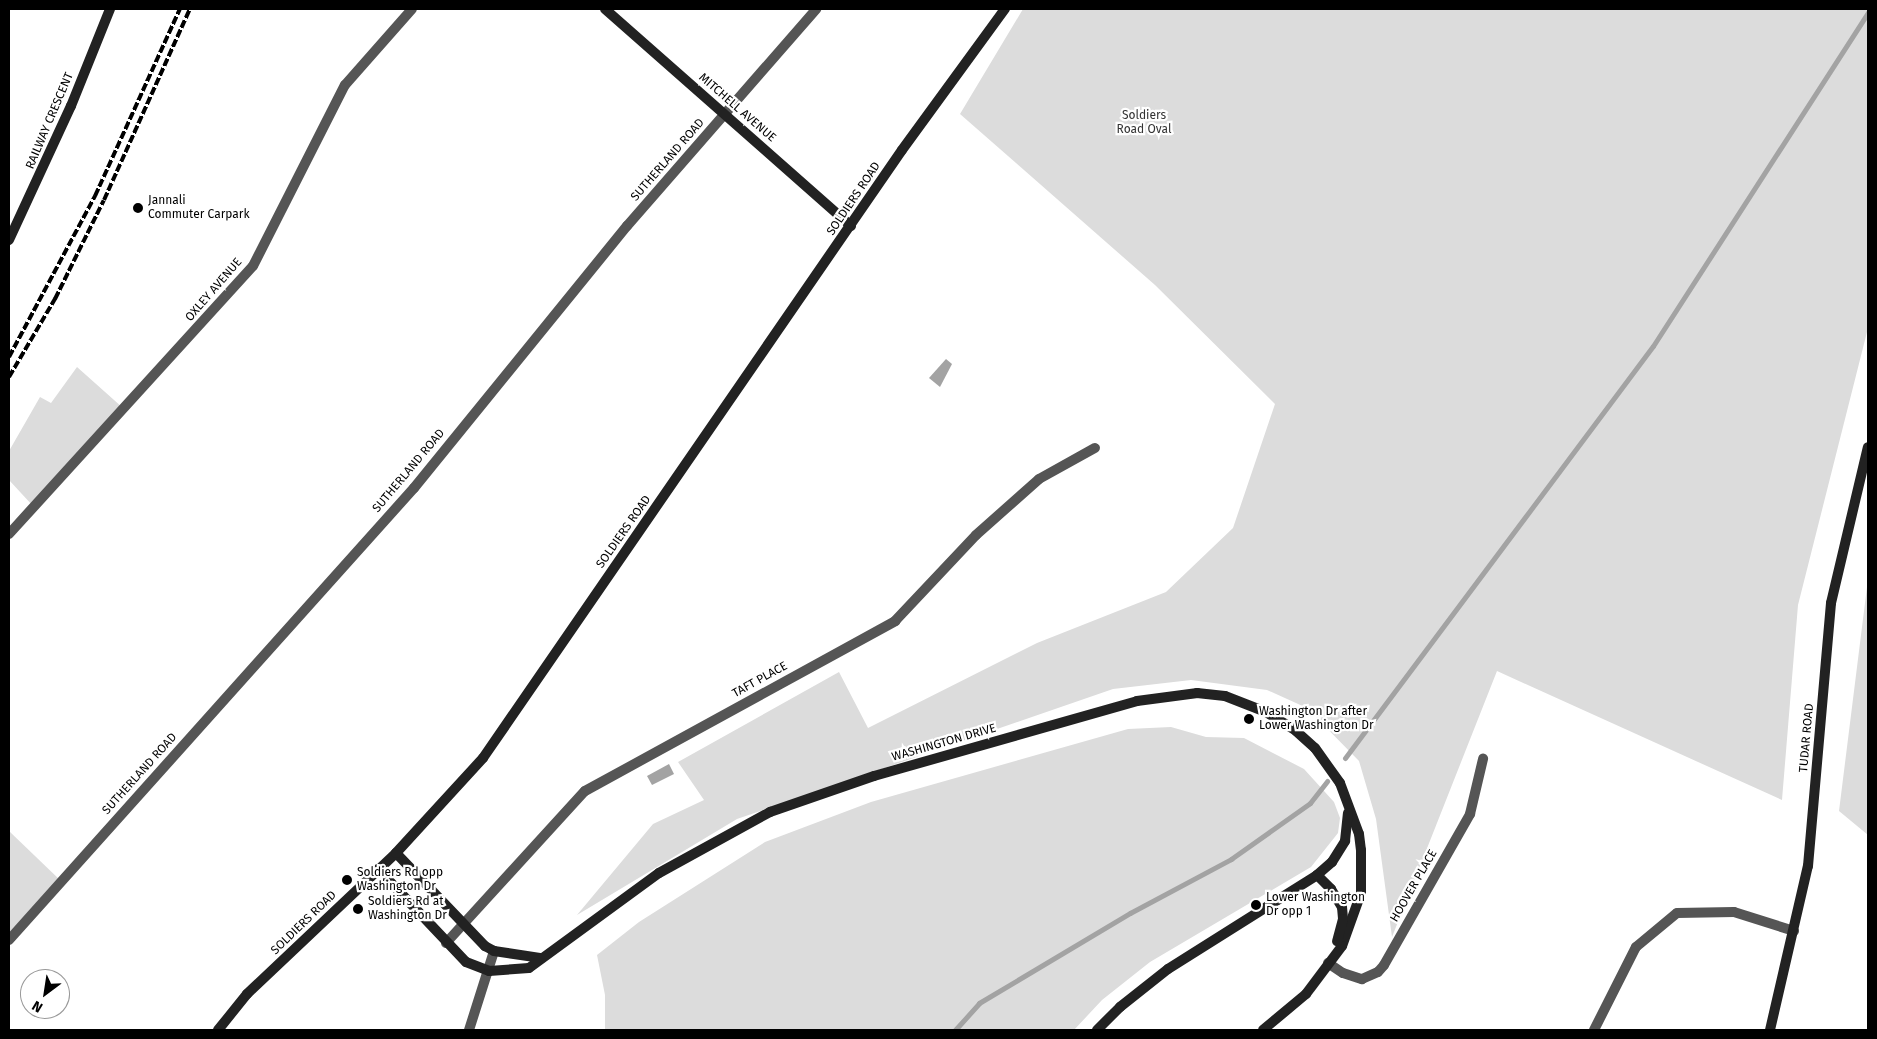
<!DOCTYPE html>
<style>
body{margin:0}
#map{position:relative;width:1877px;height:1039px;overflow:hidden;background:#fff;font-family:"Fira Sans",sans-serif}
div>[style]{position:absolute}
.green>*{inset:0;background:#dcdcdc}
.water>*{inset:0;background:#a3a3a3}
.stream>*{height:5px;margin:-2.5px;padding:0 2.5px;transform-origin:2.5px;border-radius:2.5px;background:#a3a3a3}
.street>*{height:10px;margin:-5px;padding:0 5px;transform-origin:5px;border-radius:5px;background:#555}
.secondary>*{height:10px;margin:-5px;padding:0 5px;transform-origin:5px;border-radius:5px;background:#222}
.rail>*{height:4px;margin-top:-2px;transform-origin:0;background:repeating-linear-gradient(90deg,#000 0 8px,transparent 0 10.5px)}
.dots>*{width:14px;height:14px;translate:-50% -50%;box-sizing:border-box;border:2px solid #fff;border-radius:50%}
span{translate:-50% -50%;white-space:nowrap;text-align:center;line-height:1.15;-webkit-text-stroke:4.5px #fff;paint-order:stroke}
.street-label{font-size:12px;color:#000}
.park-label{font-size:12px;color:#333}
.poi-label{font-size:12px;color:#000}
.left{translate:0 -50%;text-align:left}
.frame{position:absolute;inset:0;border:10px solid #000;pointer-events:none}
.north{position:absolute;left:20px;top:969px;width:50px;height:50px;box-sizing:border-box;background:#fff;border:1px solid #999;border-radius:50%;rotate:211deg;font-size:14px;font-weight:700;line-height:20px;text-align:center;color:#000}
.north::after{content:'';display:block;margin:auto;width:18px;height:22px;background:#000;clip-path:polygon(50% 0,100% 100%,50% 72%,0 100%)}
</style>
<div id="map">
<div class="green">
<div style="clip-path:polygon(1023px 9px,1868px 9px,1868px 328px,1798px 605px,1782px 800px,1497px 671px,1392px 937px,1376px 819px,1359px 761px,1307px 708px,1267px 690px,1191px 680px,1113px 689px,737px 819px,577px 915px,653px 824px,704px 800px,678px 762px,839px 672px,868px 728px,1037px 643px,1166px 592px,1233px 528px,1275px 404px,1155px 285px,960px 114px)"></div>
<div style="clip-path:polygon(77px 367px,123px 408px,33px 506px,9px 480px,9px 451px,40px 397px,51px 403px)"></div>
<div style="clip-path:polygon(1868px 579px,1868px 835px,1839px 811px)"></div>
<div style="clip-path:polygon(1171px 727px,1206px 737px,1244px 738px,1304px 769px,1334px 802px,1340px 818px,1338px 833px,1311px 867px,1150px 962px,1102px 1000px,1074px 1030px,605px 1030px,605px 995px,597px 955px,639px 922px,765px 842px,871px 802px,1128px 729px)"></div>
<div style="clip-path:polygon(9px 831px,61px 881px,9px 941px)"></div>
</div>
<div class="water">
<div style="clip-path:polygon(946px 359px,952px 364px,940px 387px,929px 378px)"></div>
<div style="clip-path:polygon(669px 764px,674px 774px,652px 785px,647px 776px)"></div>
</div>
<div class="stream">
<div style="left:1345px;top:758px;width:514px;rotate:-53.22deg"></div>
<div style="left:1653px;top:346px;width:397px;rotate:-57.2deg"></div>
<div style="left:955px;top:1030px;width:36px;rotate:-48deg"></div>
<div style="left:979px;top:1003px;width:176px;rotate:-30.8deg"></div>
<div style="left:1130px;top:913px;width:115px;rotate:-28.1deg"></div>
<div style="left:1231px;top:859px;width:97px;rotate:-35.3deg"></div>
<div style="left:1310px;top:803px;width:28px;rotate:-52deg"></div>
</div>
<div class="street">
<div style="left:9px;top:534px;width:362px;rotate:-47.7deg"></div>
<div style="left:253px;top:266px;width:203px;rotate:-63.1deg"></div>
<div style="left:345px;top:85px;width:101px;rotate:-48.6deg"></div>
<div style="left:9px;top:940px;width:607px;rotate:-48.14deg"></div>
<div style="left:414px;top:488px;width:338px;rotate:-50.9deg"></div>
<div style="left:627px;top:226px;width:288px;rotate:-48.9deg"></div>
<div style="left:446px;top:943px;width:206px;rotate:-47.6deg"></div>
<div style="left:585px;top:791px;width:354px;rotate:-28.7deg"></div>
<div style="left:895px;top:621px;width:118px;rotate:-46.7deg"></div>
<div style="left:976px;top:535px;width:84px;rotate:-41.6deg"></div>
<div style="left:1039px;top:479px;width:64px;rotate:-29deg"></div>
<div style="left:1328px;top:963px;width:18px;rotate:34deg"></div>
<div style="left:1343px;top:973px;width:20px;rotate:18deg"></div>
<div style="left:1362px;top:979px;width:17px;rotate:-24deg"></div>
<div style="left:1378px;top:972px;width:9px;rotate:-49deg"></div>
<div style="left:1384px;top:965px;width:174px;rotate:-60.3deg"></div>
<div style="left:1470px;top:814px;width:57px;rotate:-76.7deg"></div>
<div style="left:469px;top:1030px;width:83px;rotate:-72.4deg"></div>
<div style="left:1594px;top:1030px;width:93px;rotate:-63.2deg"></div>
<div style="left:1636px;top:947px;width:53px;rotate:-39.7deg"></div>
<div style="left:1677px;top:913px;width:57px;rotate:-1deg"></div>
<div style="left:1734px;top:912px;width:63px;rotate:17.6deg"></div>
</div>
<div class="secondary">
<div style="left:605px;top:9px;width:328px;rotate:41.4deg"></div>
<div style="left:9px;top:240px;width:148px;rotate:-65.2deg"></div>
<div style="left:71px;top:106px;width:105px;rotate:-68.1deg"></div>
<div style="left:396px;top:853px;width:129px;rotate:46.3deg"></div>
<div style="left:485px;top:946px;width:10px;rotate:29deg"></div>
<div style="left:494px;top:951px;width:48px;rotate:8.5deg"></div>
<div style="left:378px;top:869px;width:128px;rotate:46.6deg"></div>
<div style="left:466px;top:962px;width:25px;rotate:21deg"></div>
<div style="left:489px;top:971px;width:40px;rotate:-4.3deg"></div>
<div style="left:529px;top:968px;width:161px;rotate:-36.2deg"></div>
<div style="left:659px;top:873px;width:127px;rotate:-28.8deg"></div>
<div style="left:770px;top:812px;width:110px;rotate:-19.1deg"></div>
<div style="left:874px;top:776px;width:273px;rotate:-15.9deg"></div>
<div style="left:1137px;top:701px;width:61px;rotate:-7.6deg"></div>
<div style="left:1197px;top:693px;width:28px;rotate:6deg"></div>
<div style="left:1225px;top:696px;width:44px;rotate:21.3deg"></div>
<div style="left:1266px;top:712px;width:36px;rotate:32deg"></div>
<div style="left:1296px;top:731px;width:25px;rotate:42deg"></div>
<div style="left:1315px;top:748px;width:43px;rotate:54.5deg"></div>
<div style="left:1340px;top:783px;width:54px;rotate:69.6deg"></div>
<div style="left:1359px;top:834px;width:16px;rotate:83deg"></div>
<div style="left:1361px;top:850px;width:43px;rotate:90deg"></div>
<div style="left:1361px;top:893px;width:56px;rotate:109.7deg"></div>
<div style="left:1342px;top:946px;width:60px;rotate:126.9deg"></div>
<div style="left:1306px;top:994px;width:56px;rotate:140.1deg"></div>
<div style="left:1317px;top:875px;width:20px;rotate:45deg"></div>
<div style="left:1331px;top:889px;width:21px;rotate:59deg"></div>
<div style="left:1342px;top:907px;width:12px;rotate:85deg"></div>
<div style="left:1343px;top:919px;width:23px;rotate:105deg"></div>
<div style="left:218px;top:1030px;width:46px;rotate:-51.1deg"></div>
<div style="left:247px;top:994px;width:205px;rotate:-43.4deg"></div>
<div style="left:396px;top:853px;width:129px;rotate:-47.5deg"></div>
<div style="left:483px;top:758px;width:738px;rotate:-55.43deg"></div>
<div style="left:902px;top:150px;width:175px;rotate:-53.9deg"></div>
<div style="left:1097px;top:1030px;width:33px;rotate:-45deg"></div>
<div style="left:1120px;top:1007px;width:61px;rotate:-38.4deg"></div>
<div style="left:1168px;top:969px;width:176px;rotate:-32.2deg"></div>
<div style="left:1317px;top:875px;width:20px;rotate:-41deg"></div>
<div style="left:1332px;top:862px;width:25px;rotate:-58deg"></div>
<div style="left:1345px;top:841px;width:28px;rotate:-84deg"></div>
<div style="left:1770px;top:1030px;width:168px;rotate:-77deg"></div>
<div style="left:1808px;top:866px;width:264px;rotate:-85deg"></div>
<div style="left:1831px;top:603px;width:160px;rotate:-76.7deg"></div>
</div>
<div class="rail">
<div style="left:9px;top:357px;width:183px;rotate:-61.9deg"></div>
<div style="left:95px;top:196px;width:205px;rotate:-65.6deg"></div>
<div style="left:9px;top:377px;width:91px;rotate:-59.5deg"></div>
<div style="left:55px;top:299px;width:110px;rotate:-63.7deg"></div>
<div style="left:104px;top:200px;width:209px;rotate:-65.8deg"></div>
</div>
<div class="dots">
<div style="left:138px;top:208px;background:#000"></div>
<div style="left:1249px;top:719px;background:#000"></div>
<div style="left:347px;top:880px;background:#000"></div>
<div style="left:1256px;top:905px;background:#000"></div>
<div style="left:358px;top:909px;background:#000"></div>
</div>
<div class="street-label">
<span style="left:737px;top:108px;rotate:41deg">MITCHELL AVENUE</span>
<span style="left:50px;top:121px;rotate:-67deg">RAILWAY CRESCENT</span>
<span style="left:668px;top:160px;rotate:-49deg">SUTHERLAND ROAD</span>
<span style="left:854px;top:199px;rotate:-56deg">SOLDIERS ROAD</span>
<span style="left:214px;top:290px;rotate:-49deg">OXLEY AVENUE</span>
<span style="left:409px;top:471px;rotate:-50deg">SUTHERLAND ROAD</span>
<span style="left:624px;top:532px;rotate:-55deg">SOLDIERS ROAD</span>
<span style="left:760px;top:680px;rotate:-29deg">TAFT PLACE</span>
<span style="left:1807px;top:738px;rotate:-85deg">TUDAR ROAD</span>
<span style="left:944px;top:743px;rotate:-16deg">WASHINGTON DRIVE</span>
<span style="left:140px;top:774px;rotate:-48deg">SUTHERLAND ROAD</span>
<span style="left:1414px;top:886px;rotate:-60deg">HOOVER PLACE</span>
<span style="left:304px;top:923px;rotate:-44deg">SOLDIERS ROAD</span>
</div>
<div class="park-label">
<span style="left:1144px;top:123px">Soldiers<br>Road Oval</span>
</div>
<div class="poi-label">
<span class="left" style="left:148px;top:208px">Jannali<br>Commuter Carpark</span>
<span class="left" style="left:1259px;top:719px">Washington Dr after<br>Lower Washington Dr</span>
<span class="left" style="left:357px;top:880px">Soldiers Rd opp<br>Washington Dr</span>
<span class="left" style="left:1266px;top:905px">Lower Washington<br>Dr opp 1</span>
<span class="left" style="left:368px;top:909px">Soldiers Rd at<br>Washington Dr</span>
</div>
<div class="frame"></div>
<div class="north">N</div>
</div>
